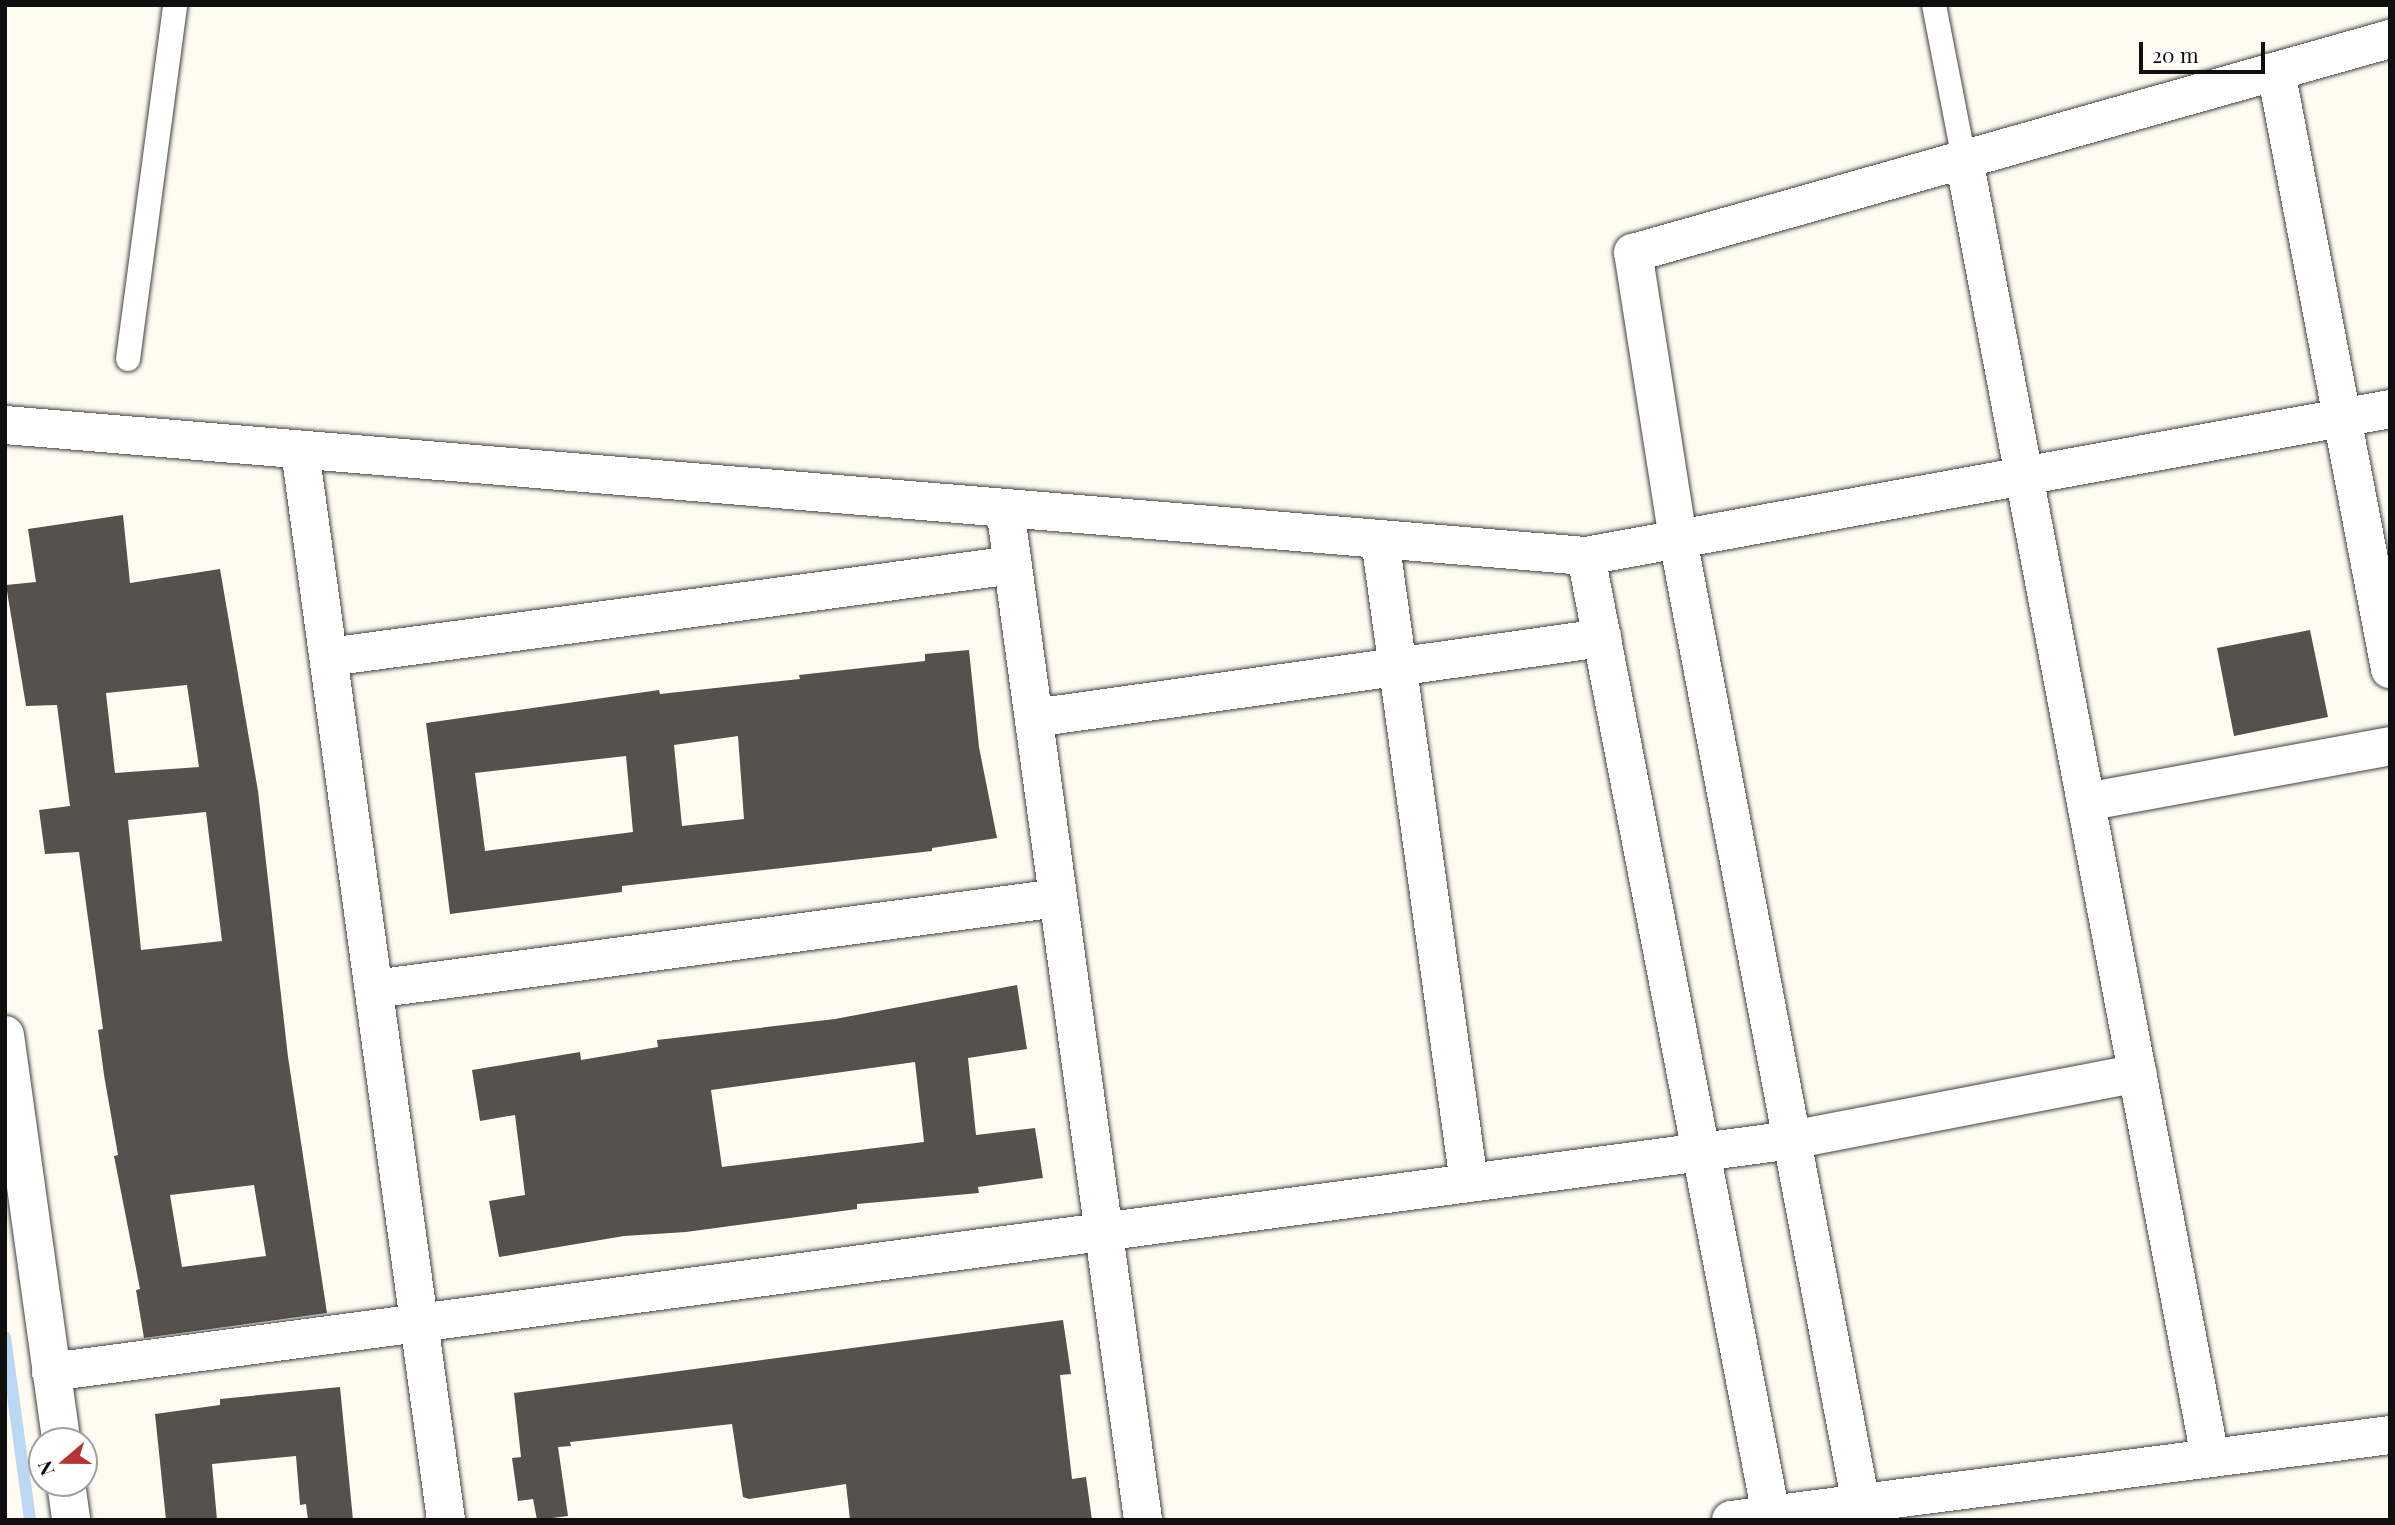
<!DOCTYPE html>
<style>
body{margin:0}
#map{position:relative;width:2395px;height:1525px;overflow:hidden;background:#fefcf1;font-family:"Playfair Display",serif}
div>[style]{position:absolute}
.stream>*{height:12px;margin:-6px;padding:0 6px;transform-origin:6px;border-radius:6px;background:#bad8f2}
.building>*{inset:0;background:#56514c}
.roads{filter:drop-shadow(0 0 2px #424242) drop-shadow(0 0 2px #424242)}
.service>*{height:24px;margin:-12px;padding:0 12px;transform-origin:12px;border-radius:12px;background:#fff}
.minor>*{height:38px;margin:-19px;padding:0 19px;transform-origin:19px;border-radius:19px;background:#fff}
.tertiary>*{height:38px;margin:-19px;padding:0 19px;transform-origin:19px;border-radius:19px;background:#fff}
span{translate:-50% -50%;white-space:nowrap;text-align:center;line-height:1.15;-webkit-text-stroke:7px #fff;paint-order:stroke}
.frame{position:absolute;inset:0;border:7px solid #0f0f0f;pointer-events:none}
.north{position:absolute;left:28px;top:1427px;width:70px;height:70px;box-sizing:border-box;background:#fff;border:2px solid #9f9f9f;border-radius:50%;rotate:250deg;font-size:19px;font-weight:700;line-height:28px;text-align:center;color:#0f0f0f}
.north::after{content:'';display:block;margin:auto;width:24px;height:32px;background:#b43531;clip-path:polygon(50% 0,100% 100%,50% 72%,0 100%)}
.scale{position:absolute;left:2139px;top:42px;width:126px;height:32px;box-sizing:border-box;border:4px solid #0f0f0f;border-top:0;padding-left:9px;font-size:21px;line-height:24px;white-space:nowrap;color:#0f0f0f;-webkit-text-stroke:5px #fff;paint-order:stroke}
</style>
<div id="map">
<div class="stream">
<div style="left:5px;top:1337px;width:185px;rotate:82.2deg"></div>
</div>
<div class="building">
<div style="clip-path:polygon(evenodd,123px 515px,130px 583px,220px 569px,258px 791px,288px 1057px,327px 1313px,144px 1338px,136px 1290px,140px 1289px,114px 1156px,118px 1155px,104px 1075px,98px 1030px,103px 1029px,79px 852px,45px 854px,39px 810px,70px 806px,57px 705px,26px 706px,6px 585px,36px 582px,28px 529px,123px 515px,187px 685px,199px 767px,115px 773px,106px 693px,187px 685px,123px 515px,206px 812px,222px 941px,141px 950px,128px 820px,206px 812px,123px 515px,254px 1185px,266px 1256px,182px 1267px,170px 1195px,254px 1185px)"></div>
<div style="clip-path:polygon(2310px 630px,2328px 717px,2234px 736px,2217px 648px)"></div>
<div style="clip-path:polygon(evenodd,969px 650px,979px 747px,997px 838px,932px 848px,932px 851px,622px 886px,622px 892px,450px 914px,426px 723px,659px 690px,660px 694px,800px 679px,799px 675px,925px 661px,925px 654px,969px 650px,738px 736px,744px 819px,682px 826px,674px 745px,738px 736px,969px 650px,626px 756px,633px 832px,485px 851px,475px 773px,626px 756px)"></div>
<div style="clip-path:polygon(evenodd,1017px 985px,1027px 1049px,968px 1058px,976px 1135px,1035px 1128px,1043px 1178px,978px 1187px,979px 1193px,857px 1204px,857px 1209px,686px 1232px,624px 1236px,499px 1257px,489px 1201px,525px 1195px,515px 1115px,480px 1121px,472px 1070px,580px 1052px,581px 1060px,658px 1047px,657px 1040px,835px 1019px,1017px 985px,915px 1062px,924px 1142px,722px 1167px,711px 1090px,915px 1062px)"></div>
<div style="clip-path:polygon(1063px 1320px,1071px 1374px,1060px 1375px,1072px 1479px,1086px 1477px,1092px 1520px,850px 1520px,846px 1484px,749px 1499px,743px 1497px,732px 1424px,570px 1442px,571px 1446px,558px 1447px,568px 1516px,537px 1520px,533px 1499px,518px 1501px,512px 1458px,521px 1457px,514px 1393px)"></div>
<div style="clip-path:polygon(340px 1387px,353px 1520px,308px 1520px,306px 1504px,300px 1505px,296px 1456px,212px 1464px,217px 1520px,166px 1520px,155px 1414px,220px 1405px,220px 1399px)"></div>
</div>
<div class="roads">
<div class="service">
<div style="left:1934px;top:5px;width:157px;rotate:79deg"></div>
<div style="left:128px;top:359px;width:357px;rotate:-82.4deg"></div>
</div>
<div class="minor">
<div style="left:2276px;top:71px;width:609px;rotate:79.21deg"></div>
<div style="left:1964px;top:159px;width:1321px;rotate:79.27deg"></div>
<div style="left:300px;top:450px;width:1080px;rotate:82.23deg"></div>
<div style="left:1380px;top:539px;width:650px;rotate:82.13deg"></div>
<div style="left:329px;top:657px;width:690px;rotate:-7.66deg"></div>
<div style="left:1034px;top:718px;width:574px;rotate:-8.02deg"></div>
<div style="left:2086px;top:802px;width:309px;rotate:-10.4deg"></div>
<div style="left:374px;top:989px;width:690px;rotate:-7.58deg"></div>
<div style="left:5px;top:1035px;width:410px;rotate:82.1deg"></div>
<div style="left:51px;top:1372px;width:1755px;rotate:-7.59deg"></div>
<div style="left:1791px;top:1140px;width:353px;rotate:-10.9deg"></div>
<div style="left:66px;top:1483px;width:37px;rotate:82deg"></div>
<div style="left:1731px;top:1520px;width:664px;rotate:-7.35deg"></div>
<div style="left:1864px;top:1520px;width:998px;rotate:-100.74deg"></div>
<div style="left:1678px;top:539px;width:290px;rotate:-98.9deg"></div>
<div style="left:1633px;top:253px;width:787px;rotate:-15.79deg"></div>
</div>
<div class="tertiary">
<div style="left:5px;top:425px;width:1586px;rotate:4.74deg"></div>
<div style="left:1586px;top:556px;width:817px;rotate:-10.36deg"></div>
<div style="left:1005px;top:508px;width:1021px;rotate:82.23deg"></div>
<div style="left:1586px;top:556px;width:982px;rotate:79.08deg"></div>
</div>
</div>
<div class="frame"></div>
<div class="north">N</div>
<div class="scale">20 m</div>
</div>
